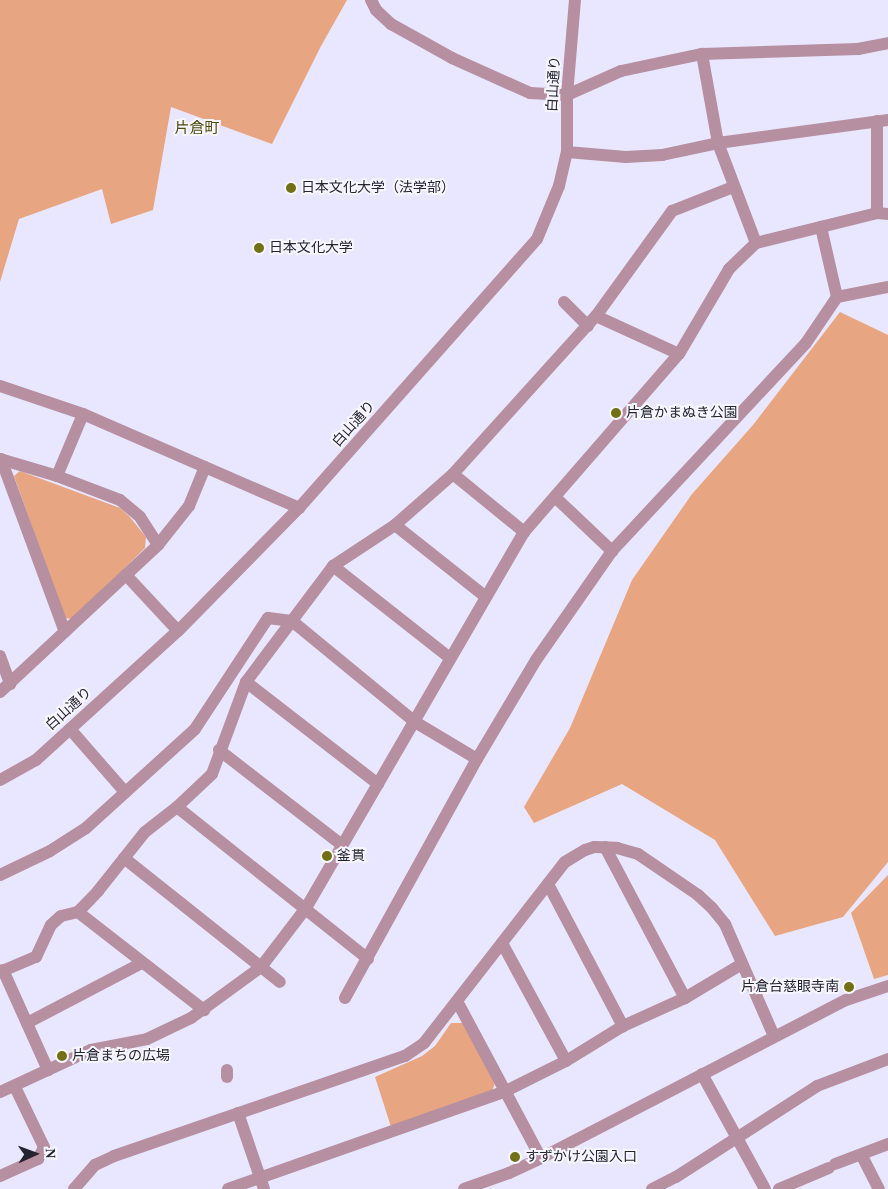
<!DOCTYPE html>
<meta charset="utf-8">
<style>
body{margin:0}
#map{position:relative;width:888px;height:1189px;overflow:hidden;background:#e9e7ff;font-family:"Times New Roman","Noto Sans JP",serif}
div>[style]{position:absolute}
.green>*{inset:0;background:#e8a581}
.minor>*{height:12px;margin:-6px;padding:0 6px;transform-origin:6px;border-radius:6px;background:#b68fa1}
.tertiary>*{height:12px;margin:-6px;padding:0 6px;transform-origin:6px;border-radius:6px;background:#b68fa1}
.dots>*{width:14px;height:14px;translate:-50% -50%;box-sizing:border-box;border:2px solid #f7f6fe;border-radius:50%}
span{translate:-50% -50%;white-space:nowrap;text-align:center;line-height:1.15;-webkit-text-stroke:4px #f7f6fe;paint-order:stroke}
.street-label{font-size:14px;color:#252432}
.poi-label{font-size:14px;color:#252432}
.left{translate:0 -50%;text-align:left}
.right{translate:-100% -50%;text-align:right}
.neighbourhood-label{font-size:15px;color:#4c4c0e}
.north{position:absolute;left:10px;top:1129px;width:50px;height:50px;-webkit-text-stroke:4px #f7f6fe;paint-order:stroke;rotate:88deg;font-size:14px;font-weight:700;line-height:20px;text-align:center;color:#252432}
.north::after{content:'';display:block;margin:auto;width:18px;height:22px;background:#252432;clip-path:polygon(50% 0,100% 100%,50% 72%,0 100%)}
</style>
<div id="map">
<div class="green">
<div style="clip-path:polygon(0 0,347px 0,321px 46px,272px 144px,171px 107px,153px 210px,111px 224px,102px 189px,19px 219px,0 282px)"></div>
<div style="clip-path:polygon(840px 312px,888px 335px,888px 862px,843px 917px,775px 936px,715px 840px,622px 784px,534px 823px,524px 807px,570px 728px,632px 580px,692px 494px,753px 425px)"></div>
<div style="clip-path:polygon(20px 471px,120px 508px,129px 516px,146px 537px,145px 548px,73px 619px,65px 618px,14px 476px)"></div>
<div style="clip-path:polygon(888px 875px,888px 975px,874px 979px,851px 913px)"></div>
<div style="clip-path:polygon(451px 1023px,463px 1023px,495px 1083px,491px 1094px,392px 1130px,375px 1077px,422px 1056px,435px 1046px)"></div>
</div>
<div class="minor">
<div style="left:371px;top:0;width:11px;rotate:63deg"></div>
<div style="left:376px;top:10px;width:21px;rotate:43deg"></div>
<div style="left:391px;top:24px;width:70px;rotate:29.1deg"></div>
<div style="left:452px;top:58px;width:85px;rotate:24.2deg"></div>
<div style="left:530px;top:93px;width:37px;rotate:3deg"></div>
<div style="left:567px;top:95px;width:59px;rotate:-24deg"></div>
<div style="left:621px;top:71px;width:83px;rotate:-11.9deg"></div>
<div style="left:702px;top:54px;width:156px;rotate:-1.8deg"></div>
<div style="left:858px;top:49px;width:31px;rotate:-11deg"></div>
<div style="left:702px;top:54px;width:90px;rotate:79.8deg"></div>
<div style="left:718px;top:143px;width:107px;rotate:69.2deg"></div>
<div style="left:877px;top:121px;width:92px;rotate:90deg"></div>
<div style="left:567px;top:152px;width:59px;rotate:4.8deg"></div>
<div style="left:626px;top:157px;width:36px;rotate:-3deg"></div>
<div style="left:662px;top:155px;width:57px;rotate:-12.1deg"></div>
<div style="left:718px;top:143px;width:172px;rotate:-7.7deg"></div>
<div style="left:837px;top:297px;width:52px;rotate:-11.1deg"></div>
<div style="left:564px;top:302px;width:34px;rotate:45deg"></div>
<div style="left:596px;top:316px;width:130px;rotate:-54.1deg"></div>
<div style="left:672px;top:211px;width:66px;rotate:-21.5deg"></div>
<div style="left:0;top:386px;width:88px;rotate:18.6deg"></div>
<div style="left:83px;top:414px;width:236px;rotate:23.5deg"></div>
<div style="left:0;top:459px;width:59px;rotate:16.6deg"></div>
<div style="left:57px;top:476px;width:67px;rotate:20.9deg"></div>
<div style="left:120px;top:500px;width:26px;rotate:40deg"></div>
<div style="left:140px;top:517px;width:33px;rotate:57deg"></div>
<div style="left:1px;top:459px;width:184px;rotate:69.7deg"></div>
<div style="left:453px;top:474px;width:92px;rotate:39.2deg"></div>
<div style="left:57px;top:476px;width:67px;rotate:-67.2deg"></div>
<div style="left:555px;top:497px;width:79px;rotate:43.5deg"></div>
<div style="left:395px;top:525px;width:116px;rotate:38.4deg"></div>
<div style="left:333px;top:566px;width:149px;rotate:38.2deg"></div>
<div style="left:126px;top:575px;width:76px;rotate:47.1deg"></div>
<div style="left:0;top:656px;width:30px;rotate:70deg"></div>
<div style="left:246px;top:682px;width:167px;rotate:37.7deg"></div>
<div style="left:0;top:692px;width:216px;rotate:-42.9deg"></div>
<div style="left:158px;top:545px;width:50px;rotate:-51.5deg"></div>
<div style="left:189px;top:506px;width:42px;rotate:-67.7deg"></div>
<div style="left:70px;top:729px;width:84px;rotate:48.9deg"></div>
<div style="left:219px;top:750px;width:155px;rotate:37.7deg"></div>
<div style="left:177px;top:807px;width:244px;rotate:38.5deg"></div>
<div style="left:605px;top:847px;width:171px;rotate:62.1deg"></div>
<div style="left:124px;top:858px;width:199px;rotate:38.5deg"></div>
<div style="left:0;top:875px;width:55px;rotate:-25.6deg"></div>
<div style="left:50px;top:851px;width:43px;rotate:-32.6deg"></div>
<div style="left:86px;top:828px;width:147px;rotate:-42.2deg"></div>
<div style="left:195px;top:729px;width:133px;rotate:-56.7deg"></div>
<div style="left:268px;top:618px;width:24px;rotate:7deg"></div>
<div style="left:292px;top:621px;width:159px;rotate:39.4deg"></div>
<div style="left:415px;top:722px;width:72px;rotate:30.8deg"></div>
<div style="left:548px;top:884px;width:161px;rotate:62.2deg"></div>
<div style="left:78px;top:912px;width:29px;rotate:-46deg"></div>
<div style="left:98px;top:891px;width:75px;rotate:-51.5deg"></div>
<div style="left:145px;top:832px;width:41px;rotate:-38deg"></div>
<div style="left:177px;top:807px;width:48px;rotate:-43.3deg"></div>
<div style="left:212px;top:774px;width:98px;rotate:-69.7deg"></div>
<div style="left:246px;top:682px;width:145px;rotate:-53.1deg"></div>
<div style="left:333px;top:566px;width:74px;rotate:-33.5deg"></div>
<div style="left:395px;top:525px;width:77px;rotate:-41.3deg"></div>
<div style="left:453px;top:474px;width:213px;rotate:-47.9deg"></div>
<div style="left:596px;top:316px;width:91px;rotate:24.6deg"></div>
<div style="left:502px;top:943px;width:134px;rotate:61.5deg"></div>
<div style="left:3px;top:970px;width:110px;rotate:65.8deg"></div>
<div style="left:0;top:972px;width:39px;rotate:-23deg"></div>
<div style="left:36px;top:957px;width:35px;rotate:-65deg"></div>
<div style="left:51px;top:925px;width:13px;rotate:-42deg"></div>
<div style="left:61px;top:916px;width:17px;rotate:-13deg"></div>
<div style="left:78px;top:912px;width:160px;rotate:37.9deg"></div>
<div style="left:345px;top:998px;width:273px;rotate:-61.1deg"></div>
<div style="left:477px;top:759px;width:115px;rotate:-59.2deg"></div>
<div style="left:536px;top:660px;width:133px;rotate:-55.1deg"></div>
<div style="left:612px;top:551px;width:284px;rotate:-47deg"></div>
<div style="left:806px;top:343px;width:55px;rotate:-56deg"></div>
<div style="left:837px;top:297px;width:72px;rotate:-102.9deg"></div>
<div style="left:457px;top:1001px;width:178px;rotate:61.9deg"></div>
<div style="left:27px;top:1023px;width:130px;rotate:-27.6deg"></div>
<div style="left:702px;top:1074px;width:131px;rotate:61.3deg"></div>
<div style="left:227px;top:1077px;width:7px;rotate:-90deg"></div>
<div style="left:0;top:1092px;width:100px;rotate:-24.8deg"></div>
<div style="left:91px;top:1050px;width:57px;rotate:-11.1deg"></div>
<div style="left:147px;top:1039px;width:49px;rotate:-25.5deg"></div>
<div style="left:191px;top:1018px;width:87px;rotate:-36.1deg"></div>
<div style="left:261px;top:967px;width:74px;rotate:-52.7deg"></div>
<div style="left:306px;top:908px;width:435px;rotate:-59.9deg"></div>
<div style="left:524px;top:532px;width:236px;rotate:-49deg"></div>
<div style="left:679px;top:354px;width:99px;rotate:-59.5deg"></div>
<div style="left:729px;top:269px;width:37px;rotate:-44deg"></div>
<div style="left:756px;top:243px;width:125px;rotate:-13.9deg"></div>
<div style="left:877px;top:213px;width:11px;rotate:5deg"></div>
<div style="left:238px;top:1113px;width:80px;rotate:71.1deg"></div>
<div style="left:862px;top:1156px;width:37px;rotate:63deg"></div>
<div style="left:835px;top:1164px;width:57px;rotate:-20.7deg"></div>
<div style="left:0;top:1176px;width:42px;rotate:-24.1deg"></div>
<div style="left:38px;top:1159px;width:13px;rotate:-63deg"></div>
<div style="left:44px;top:1147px;width:67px;rotate:-115.8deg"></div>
<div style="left:74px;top:1189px;width:32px;rotate:-49deg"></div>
<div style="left:95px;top:1165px;width:21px;rotate:-25deg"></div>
<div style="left:114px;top:1156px;width:308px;rotate:-19deg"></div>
<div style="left:405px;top:1056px;width:23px;rotate:-34deg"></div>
<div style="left:424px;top:1043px;width:229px;rotate:-52.1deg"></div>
<div style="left:565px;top:862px;width:23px;rotate:-31deg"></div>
<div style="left:585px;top:850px;width:9px;rotate:-18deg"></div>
<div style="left:594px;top:847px;width:23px;rotate:2deg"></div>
<div style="left:617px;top:848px;width:22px;rotate:16deg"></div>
<div style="left:638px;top:854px;width:73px;rotate:34.3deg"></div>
<div style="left:698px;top:895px;width:19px;rotate:43deg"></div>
<div style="left:712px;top:908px;width:21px;rotate:51deg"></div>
<div style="left:725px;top:924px;width:122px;rotate:66.4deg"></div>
<div style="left:228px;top:1189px;width:295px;rotate:-19.4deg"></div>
<div style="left:506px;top:1091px;width:67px;rotate:-26.6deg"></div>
<div style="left:566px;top:1061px;width:67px;rotate:-31.6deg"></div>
<div style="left:623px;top:1026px;width:68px;rotate:-24.3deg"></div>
<div style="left:685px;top:998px;width:66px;rotate:-30.8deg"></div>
<div style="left:652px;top:1189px;width:27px;rotate:-27deg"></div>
<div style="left:676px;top:1177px;width:168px;rotate:-32.8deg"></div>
<div style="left:817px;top:1086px;width:76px;rotate:-20.8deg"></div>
<div style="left:779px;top:1189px;width:54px;rotate:-22.8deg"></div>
</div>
<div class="tertiary">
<div style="left:0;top:780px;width:41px;rotate:-29.1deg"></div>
<div style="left:36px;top:760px;width:192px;rotate:-42.3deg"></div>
<div style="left:178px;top:631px;width:173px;rotate:-45.5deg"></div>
<div style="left:299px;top:508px;width:359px;rotate:-48.5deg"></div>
<div style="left:537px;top:239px;width:57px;rotate:-67.5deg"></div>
<div style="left:559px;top:186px;width:35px;rotate:-77deg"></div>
<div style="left:567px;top:152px;width:57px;rotate:-90deg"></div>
<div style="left:567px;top:95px;width:95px;rotate:-85.2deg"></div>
<div style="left:464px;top:1189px;width:48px;rotate:-19.6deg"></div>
<div style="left:509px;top:1173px;width:35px;rotate:-25deg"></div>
<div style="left:541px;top:1158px;width:343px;rotate:-27.4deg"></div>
<div style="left:846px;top:1000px;width:44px;rotate:-18.4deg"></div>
</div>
<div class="dots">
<div style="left:291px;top:188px;background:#717014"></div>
<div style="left:259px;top:248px;background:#717014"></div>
<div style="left:616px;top:413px;background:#717014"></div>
<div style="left:327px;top:856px;background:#717014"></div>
<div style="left:849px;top:987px;background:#717014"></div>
<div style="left:62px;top:1056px;background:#717014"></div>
<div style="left:515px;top:1157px;background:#717014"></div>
</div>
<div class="street-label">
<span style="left:554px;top:84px;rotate:-87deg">白山通り</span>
<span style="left:354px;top:424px;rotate:-48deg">白山通り</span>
<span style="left:69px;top:709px;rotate:-42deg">白山通り</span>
</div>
<div class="poi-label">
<span class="left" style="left:301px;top:188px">日本文化大学（法学部）</span>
<span class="left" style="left:269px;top:248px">日本文化大学</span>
<span class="left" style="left:626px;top:413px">片倉かまぬき公園</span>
<span class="left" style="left:337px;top:856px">釜貫</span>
<span class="right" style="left:839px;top:987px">片倉台慈眼寺南</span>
<span class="left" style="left:72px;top:1056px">片倉まちの広場</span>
<span class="left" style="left:525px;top:1157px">すずかけ公園入口</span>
</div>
<div class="neighbourhood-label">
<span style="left:197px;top:129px">片倉町</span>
</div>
<div class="north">N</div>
</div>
